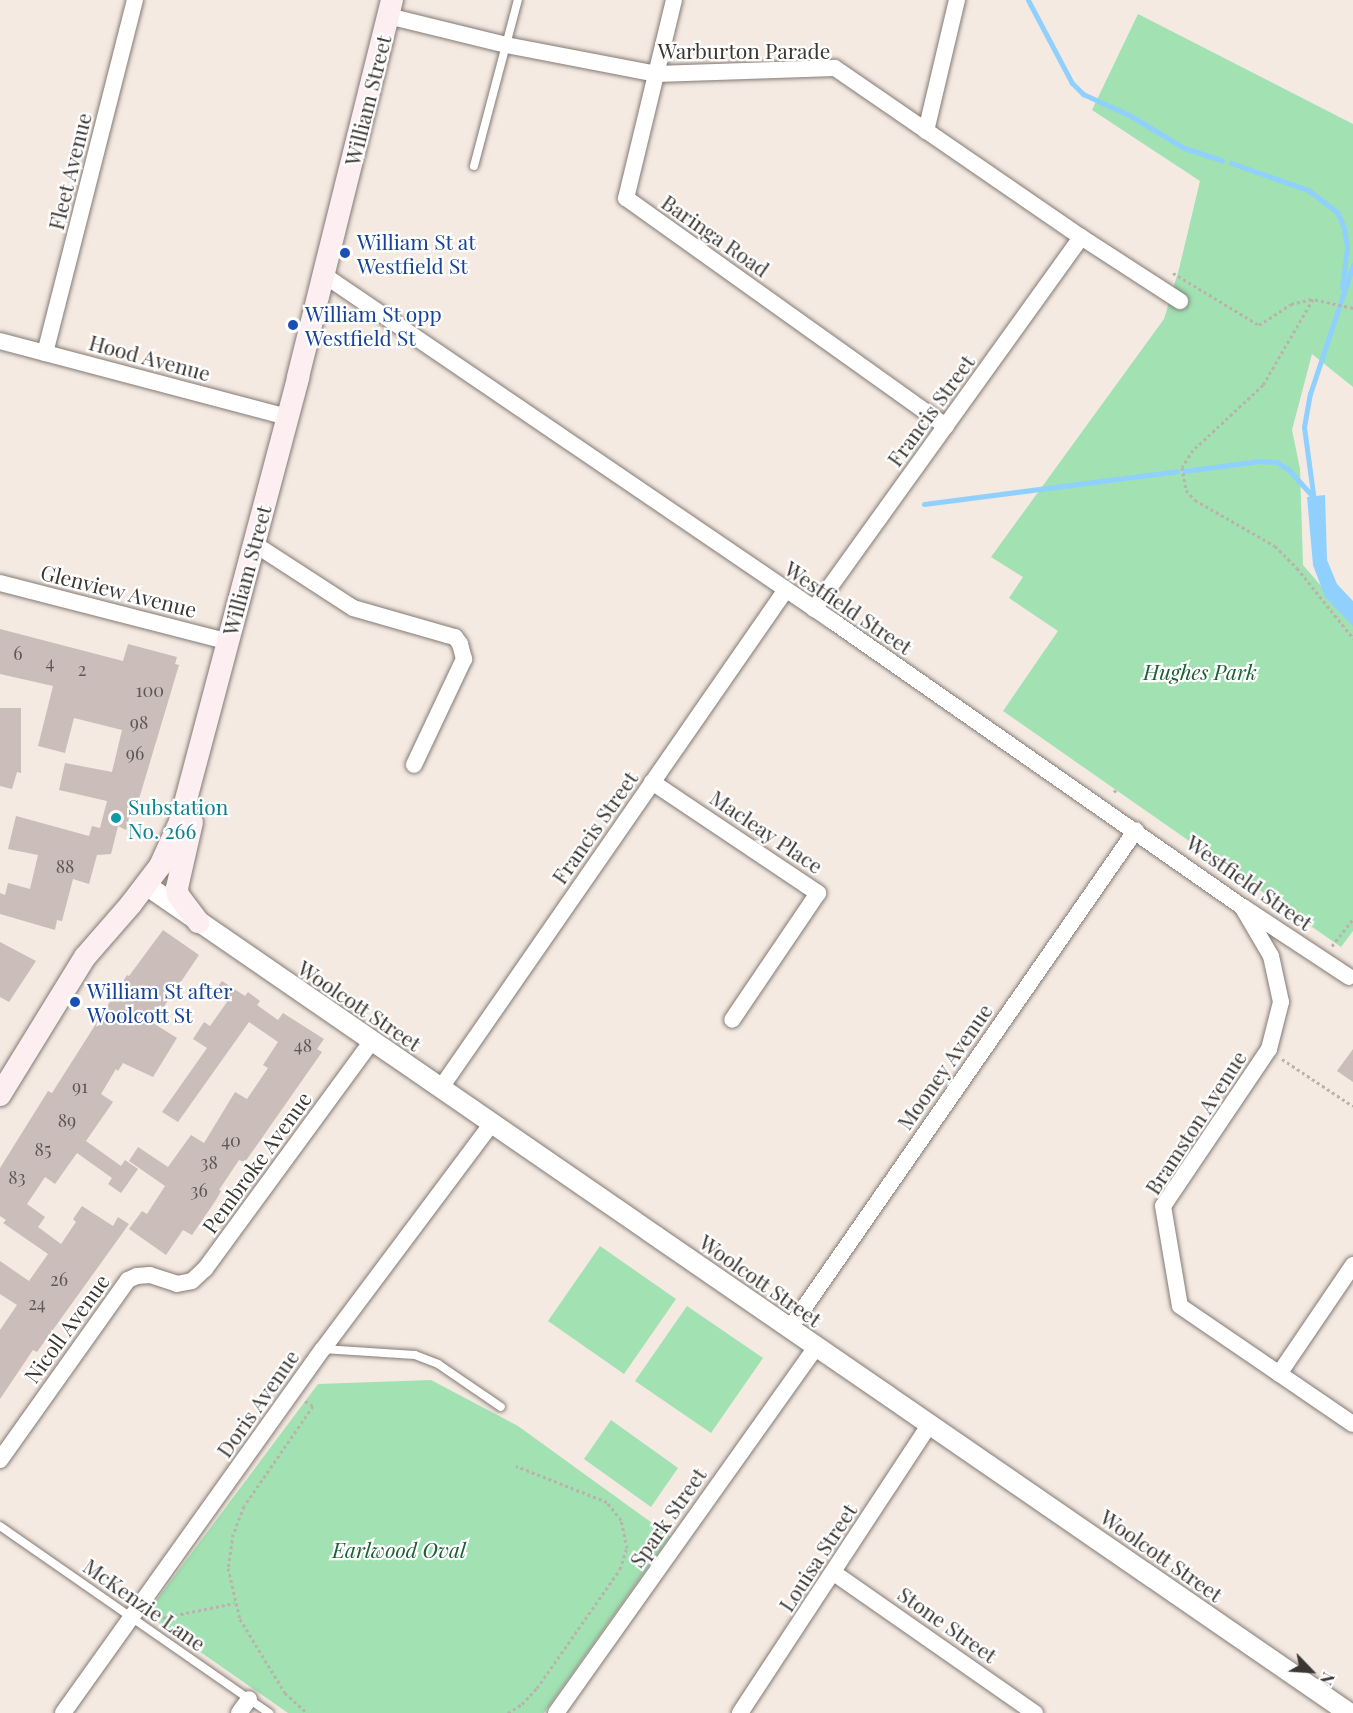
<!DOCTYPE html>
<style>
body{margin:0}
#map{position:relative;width:1353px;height:1713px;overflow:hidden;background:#f4eae2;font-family:"Playfair Display",serif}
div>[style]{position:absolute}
.green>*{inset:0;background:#a1e1b2}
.water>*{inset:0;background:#90d0fe}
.stream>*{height:5px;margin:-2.5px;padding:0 2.5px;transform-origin:2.5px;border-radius:2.5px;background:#90d0fe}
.building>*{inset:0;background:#cabdba}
.path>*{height:3px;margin-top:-1.5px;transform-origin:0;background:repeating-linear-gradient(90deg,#bab2ab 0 3px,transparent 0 6px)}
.roads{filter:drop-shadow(0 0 2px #837a74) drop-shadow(0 0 2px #837a74)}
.service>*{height:8px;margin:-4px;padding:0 4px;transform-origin:4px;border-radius:4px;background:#fff}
.minor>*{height:16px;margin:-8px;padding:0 8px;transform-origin:8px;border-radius:8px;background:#fff}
.tertiary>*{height:20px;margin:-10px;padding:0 10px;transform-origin:10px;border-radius:10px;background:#fff}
.secondary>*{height:22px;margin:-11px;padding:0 11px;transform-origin:11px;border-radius:11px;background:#fdeef2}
.dots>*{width:16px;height:16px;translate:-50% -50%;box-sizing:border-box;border:3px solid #fff;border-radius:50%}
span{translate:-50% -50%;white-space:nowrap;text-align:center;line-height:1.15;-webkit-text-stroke:4.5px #fff;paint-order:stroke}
.number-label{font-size:18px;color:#5e5855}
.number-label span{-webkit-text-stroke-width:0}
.street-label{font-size:21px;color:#3a3633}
.transit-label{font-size:21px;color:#164399}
.left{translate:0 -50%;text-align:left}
.park-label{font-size:21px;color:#1b6035;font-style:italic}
.culture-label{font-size:21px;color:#0d838f}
.north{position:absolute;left:1281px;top:1641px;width:60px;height:60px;-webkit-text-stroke:4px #fff;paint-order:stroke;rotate:115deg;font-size:16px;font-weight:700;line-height:24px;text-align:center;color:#3a3633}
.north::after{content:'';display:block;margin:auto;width:21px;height:27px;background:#3a3633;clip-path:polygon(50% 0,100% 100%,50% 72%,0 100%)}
</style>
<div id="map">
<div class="green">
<div style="clip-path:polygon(1138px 14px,1353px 124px,1353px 387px,1312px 354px,1292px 430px,1300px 469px,1303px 565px,1353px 623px,1353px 931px,1341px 947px,1003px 711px,1058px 631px,1009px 598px,1023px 577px,991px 557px,1164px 319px,1179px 269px,1200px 181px,1092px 110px)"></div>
<div style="clip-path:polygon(600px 1246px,676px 1299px,624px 1374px,548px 1321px)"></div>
<div style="clip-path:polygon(687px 1306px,763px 1358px,711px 1433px,635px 1381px)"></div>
<div style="clip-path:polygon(431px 1380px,518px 1426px,670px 1536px,544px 1713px,288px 1713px,146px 1614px,318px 1384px)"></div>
<div style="clip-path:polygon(611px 1420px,678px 1468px,651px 1507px,584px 1459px)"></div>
</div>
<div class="water">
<div style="clip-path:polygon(1325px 495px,1327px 560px,1337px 584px,1353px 601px,1353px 626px,1325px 597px,1313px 565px,1307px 497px)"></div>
</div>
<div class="stream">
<div style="left:1028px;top:0;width:94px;rotate:62.1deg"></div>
<div style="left:1072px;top:83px;width:16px;rotate:45deg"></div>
<div style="left:1083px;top:94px;width:53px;rotate:24.6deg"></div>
<div style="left:1131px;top:116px;width:62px;rotate:31.1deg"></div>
<div style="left:1184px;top:148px;width:40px;rotate:18deg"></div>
<div style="left:1231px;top:163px;width:82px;rotate:19.3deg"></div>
<div style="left:1308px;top:190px;width:36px;rotate:37deg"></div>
<div style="left:1337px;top:212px;width:17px;rotate:66deg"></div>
<div style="left:1344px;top:228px;width:20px;rotate:81deg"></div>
<div style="left:1347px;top:248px;width:40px;rotate:97.1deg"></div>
<div style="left:1184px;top:471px;width:76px;rotate:-7.6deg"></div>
<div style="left:1259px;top:461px;width:18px;rotate:3deg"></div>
<div style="left:1277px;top:462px;width:14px;rotate:34deg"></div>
<div style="left:1289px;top:470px;width:38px;rotate:48deg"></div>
<div style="left:1314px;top:501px;width:75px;rotate:-97.7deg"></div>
<div style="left:1304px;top:427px;width:34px;rotate:-80deg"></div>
<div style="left:1310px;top:394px;width:136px;rotate:-71.6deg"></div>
<div style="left:924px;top:504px;width:255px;rotate:-7.4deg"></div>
</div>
<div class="building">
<div style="clip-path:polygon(0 629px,123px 661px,128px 644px,177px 657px,175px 664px,179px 665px,136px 809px,132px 808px,126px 830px,118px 826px,111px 854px,97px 855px,89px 884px,73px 879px,62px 921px,57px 920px,55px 930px,0 914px,0 893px,5px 895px,8px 883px,30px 889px,38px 855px,8px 849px,16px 816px,89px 836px,92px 826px,100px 828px,107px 801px,59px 790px,65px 763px,112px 772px,122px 730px,74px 718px,65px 753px,38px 746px,53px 686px,0 674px)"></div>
<div style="clip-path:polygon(0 708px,21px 708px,21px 773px,17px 772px,12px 789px,0 786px)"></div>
<div style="clip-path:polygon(163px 930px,199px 955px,153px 1023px,177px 1038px,153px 1077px,123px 1063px,118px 1071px,116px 1069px,101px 1094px,113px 1102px,86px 1141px,121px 1166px,125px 1160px,138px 1169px,121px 1193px,108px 1184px,112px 1178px,77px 1153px,55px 1184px,45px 1177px,27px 1204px,45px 1217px,38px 1227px,61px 1244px,76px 1222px,73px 1219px,82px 1206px,113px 1226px,118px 1217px,129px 1224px,37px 1352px,33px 1350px,0 1399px,0 1330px,17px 1305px,0 1294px,0 1261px,29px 1281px,48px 1254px,3px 1223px,6px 1220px,0 1216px,0 1168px,48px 1091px,52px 1093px,127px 975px,129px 976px)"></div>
<div style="clip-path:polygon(0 942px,36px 961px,9px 1002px,0 997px)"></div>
<div style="clip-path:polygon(222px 981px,245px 996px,248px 992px,260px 1001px,257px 1005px,278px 1020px,283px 1013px,324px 1039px,317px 1049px,322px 1052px,245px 1162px,239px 1160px,219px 1190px,221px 1191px,216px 1200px,192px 1235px,183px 1230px,166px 1255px,129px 1229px,142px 1211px,147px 1214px,165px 1186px,129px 1161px,138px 1147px,168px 1167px,191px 1135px,204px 1143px,235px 1092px,247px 1099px,268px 1068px,263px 1065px,278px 1042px,249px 1022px,178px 1122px,162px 1112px,207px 1048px,193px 1039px,204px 1022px,210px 1026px,227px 1002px,213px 993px)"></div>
<div style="clip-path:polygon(1353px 1049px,1353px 1082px,1337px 1071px)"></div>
</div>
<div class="path">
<div style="left:1173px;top:273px;width:100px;rotate:31.2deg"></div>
<div style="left:1259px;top:325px;width:38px;rotate:-33deg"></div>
<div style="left:1291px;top:304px;width:23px;rotate:-13deg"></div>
<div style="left:1353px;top:308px;width:41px;rotate:-167.3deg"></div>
<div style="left:1313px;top:299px;width:99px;rotate:120.2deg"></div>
<div style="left:1263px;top:385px;width:96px;rotate:137.1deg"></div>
<div style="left:1193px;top:450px;width:20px;rotate:123deg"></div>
<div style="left:1182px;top:467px;width:23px;rotate:80deg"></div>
<div style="left:1186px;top:490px;width:13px;rotate:48deg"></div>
<div style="left:1195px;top:500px;width:92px;rotate:29.9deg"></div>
<div style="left:1275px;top:546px;width:31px;rotate:45deg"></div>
<div style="left:1297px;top:568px;width:90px;rotate:51.3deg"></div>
<div style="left:1114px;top:792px;width:3px;rotate:-45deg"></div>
<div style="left:1332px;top:946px;width:34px;rotate:-52deg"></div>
<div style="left:1282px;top:1059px;width:85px;rotate:33.5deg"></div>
<div style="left:305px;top:1401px;width:9px;rotate:32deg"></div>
<div style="left:313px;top:1406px;width:121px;rotate:124.6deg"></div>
<div style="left:244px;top:1506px;width:30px;rotate:111deg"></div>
<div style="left:233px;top:1534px;width:34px;rotate:98deg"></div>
<div style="left:228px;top:1568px;width:52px;rotate:76.8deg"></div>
<div style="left:240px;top:1619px;width:87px;rotate:58.7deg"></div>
<div style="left:285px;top:1693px;width:30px;rotate:42deg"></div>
<div style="left:157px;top:1619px;width:79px;rotate:-11.7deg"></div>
<div style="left:508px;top:1713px;width:17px;rotate:-33deg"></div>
<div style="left:522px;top:1704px;width:22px;rotate:-47deg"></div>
<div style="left:537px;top:1688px;width:145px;rotate:-55.1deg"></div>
<div style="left:620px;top:1569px;width:22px;rotate:-72deg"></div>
<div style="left:627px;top:1548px;width:29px;rotate:-102deg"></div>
<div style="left:621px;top:1520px;width:23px;rotate:-128deg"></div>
<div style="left:607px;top:1502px;width:98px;rotate:-158.4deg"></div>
</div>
<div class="roads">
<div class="service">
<div style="left:474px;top:166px;width:172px;rotate:-75.2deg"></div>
<div style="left:323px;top:1349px;width:92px;rotate:3.7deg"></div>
<div style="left:415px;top:1355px;width:25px;rotate:21deg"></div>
<div style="left:438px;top:1364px;width:76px;rotate:34.3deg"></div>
<div style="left:0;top:1526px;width:328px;rotate:34.8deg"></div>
</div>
<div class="minor">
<div style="left:674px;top:0;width:204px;rotate:103.6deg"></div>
<div style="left:626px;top:198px;width:393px;rotate:35.5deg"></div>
<div style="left:388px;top:16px;width:122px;rotate:13.8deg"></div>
<div style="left:506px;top:45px;width:153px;rotate:10.9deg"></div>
<div style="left:656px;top:74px;width:179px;rotate:-1.9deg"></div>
<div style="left:835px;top:68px;width:298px;rotate:34.5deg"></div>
<div style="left:1081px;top:237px;width:118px;rotate:32.9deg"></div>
<div style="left:926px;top:131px;width:135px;rotate:-76.7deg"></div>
<div style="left:324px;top:275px;width:617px;rotate:34.23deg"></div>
<div style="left:834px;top:622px;width:499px;rotate:34.9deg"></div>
<div style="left:1243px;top:907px;width:127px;rotate:33.4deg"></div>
<div style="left:0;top:341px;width:297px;rotate:14.8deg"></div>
<div style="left:45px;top:353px;width:364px;rotate:-75.7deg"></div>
<div style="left:253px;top:543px;width:119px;rotate:33deg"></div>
<div style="left:353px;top:608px;width:98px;rotate:16deg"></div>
<div style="left:447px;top:635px;width:8px;rotate:14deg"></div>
<div style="left:455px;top:637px;width:9px;rotate:54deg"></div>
<div style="left:460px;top:644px;width:16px;rotate:75deg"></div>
<div style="left:464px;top:659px;width:117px;rotate:115.3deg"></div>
<div style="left:0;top:583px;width:233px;rotate:14.4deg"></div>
<div style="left:814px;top:609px;width:458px;rotate:-54.3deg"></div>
<div style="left:652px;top:782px;width:200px;rotate:33.8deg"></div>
<div style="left:818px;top:893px;width:153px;rotate:124.1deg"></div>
<div style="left:1244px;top:910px;width:53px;rotate:59.6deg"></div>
<div style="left:1271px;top:956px;width:47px;rotate:77.7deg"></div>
<div style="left:1281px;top:1002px;width:49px;rotate:104.3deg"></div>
<div style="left:1269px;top:1049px;width:189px;rotate:124deg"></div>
<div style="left:1163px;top:1206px;width:101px;rotate:80.4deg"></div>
<div style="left:1180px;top:1306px;width:209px;rotate:34.3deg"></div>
<div style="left:440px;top:1089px;width:606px;rotate:-55.29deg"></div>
<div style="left:790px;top:1328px;width:606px;rotate:-55.21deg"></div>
<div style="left:1279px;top:1374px;width:132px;rotate:-55.8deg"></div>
<div style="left:0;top:1460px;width:221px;rotate:-54.6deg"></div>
<div style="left:128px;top:1280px;width:10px;rotate:-24deg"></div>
<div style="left:137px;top:1276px;width:13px;rotate:-4deg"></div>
<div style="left:150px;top:1275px;width:28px;rotate:18deg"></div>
<div style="left:177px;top:1284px;width:15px;rotate:-11deg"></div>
<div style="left:192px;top:1281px;width:18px;rotate:-43deg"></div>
<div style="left:205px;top:1269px;width:281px;rotate:-53.8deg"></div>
<div style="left:834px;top:1573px;width:245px;rotate:34.9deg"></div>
<div style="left:63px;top:1713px;width:447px;rotate:-54.5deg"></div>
<div style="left:323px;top:1349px;width:282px;rotate:-53.2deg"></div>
<div style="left:239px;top:1713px;width:17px;rotate:-54deg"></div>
<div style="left:556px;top:1713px;width:449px;rotate:-54.6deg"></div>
<div style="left:740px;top:1713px;width:346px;rotate:-56.7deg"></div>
</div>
<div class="tertiary">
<div style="left:146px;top:885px;width:1460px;rotate:34.54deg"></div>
</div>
<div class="secondary">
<div style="left:192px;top:822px;width:68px;rotate:102.8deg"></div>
<div style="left:177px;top:888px;width:7px;rotate:82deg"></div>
<div style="left:178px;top:895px;width:34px;rotate:53deg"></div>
<div style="left:0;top:1095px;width:162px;rotate:-58.4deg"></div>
<div style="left:85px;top:957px;width:70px;rotate:-49deg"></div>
<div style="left:131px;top:904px;width:48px;rotate:-52.7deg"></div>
<div style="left:160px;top:866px;width:48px;rotate:-65.6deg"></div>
<div style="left:180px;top:822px;width:460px;rotate:-75.1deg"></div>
<div style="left:298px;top:377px;width:389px;rotate:-76deg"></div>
</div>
</div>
<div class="dots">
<div style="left:345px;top:253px;background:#1a4fb4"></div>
<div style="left:293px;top:325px;background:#1a4fb4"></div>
<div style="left:116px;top:818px;background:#0f9aa8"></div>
<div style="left:75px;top:1002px;background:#1a4fb4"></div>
</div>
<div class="number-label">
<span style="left:18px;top:653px">6</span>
<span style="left:50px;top:662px">4</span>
<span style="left:82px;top:669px">2</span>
<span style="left:150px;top:690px">100</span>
<span style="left:139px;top:722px">98</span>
<span style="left:135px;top:753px">96</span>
<span style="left:65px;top:866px">88</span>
<span style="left:303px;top:1045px">48</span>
<span style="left:80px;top:1086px">91</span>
<span style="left:67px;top:1120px">89</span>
<span style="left:231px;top:1140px">40</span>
<span style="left:43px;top:1149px">85</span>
<span style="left:209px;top:1162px">38</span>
<span style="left:17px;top:1177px">83</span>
<span style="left:199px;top:1190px">36</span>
<span style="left:59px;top:1279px">26</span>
<span style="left:37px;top:1303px">24</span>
</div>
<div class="street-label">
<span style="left:744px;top:50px">Warburton Parade</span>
<span style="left:367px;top:100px;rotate:-76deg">William Street</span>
<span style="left:69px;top:171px;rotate:-76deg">Fleet Avenue</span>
<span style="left:716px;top:235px;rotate:35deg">Baringa Road</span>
<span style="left:150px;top:357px;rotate:15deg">Hood Avenue</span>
<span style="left:930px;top:410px;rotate:-54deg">Francis Street</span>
<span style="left:246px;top:570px;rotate:-75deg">William Street</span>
<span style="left:119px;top:590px;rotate:14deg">Glenview Avenue</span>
<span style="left:849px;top:607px;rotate:34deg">Westfield Street</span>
<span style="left:594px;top:827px;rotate:-55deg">Francis Street</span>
<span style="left:767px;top:831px;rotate:34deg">Macleay Place</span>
<span style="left:1250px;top:882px;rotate:35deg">Westfield Street</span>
<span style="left:360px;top:1005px;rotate:34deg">Woolcott Street</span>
<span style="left:944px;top:1066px;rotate:-55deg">Mooney Avenue</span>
<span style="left:1195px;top:1122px;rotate:-57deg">Bramston Avenue</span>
<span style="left:256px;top:1162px;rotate:-54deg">Pembroke Avenue</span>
<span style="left:761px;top:1280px;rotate:35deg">Woolcott Street</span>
<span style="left:66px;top:1328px;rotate:-54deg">Nicoll Avenue</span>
<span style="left:257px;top:1403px;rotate:-55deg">Doris Avenue</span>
<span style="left:667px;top:1517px;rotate:-55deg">Spark Street</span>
<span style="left:1162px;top:1555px;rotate:35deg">Woolcott Street</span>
<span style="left:817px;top:1557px;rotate:-57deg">Louisa Street</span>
<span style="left:145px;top:1604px;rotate:35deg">McKenzie Lane</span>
<span style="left:948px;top:1624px;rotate:35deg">Stone Street</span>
</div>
<div class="transit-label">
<span class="left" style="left:357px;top:253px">William St at<br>Westfield St</span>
<span class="left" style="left:305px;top:325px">William St opp<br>Westfield St</span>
<span class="left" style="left:87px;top:1002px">William St after<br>Woolcott St</span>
</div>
<div class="park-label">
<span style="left:1200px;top:671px">Hughes Park</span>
<span style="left:399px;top:1549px">Earlwood Oval</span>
</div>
<div class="culture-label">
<span class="left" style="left:128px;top:818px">Substation<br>No. 266</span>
</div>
<div class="north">N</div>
</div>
